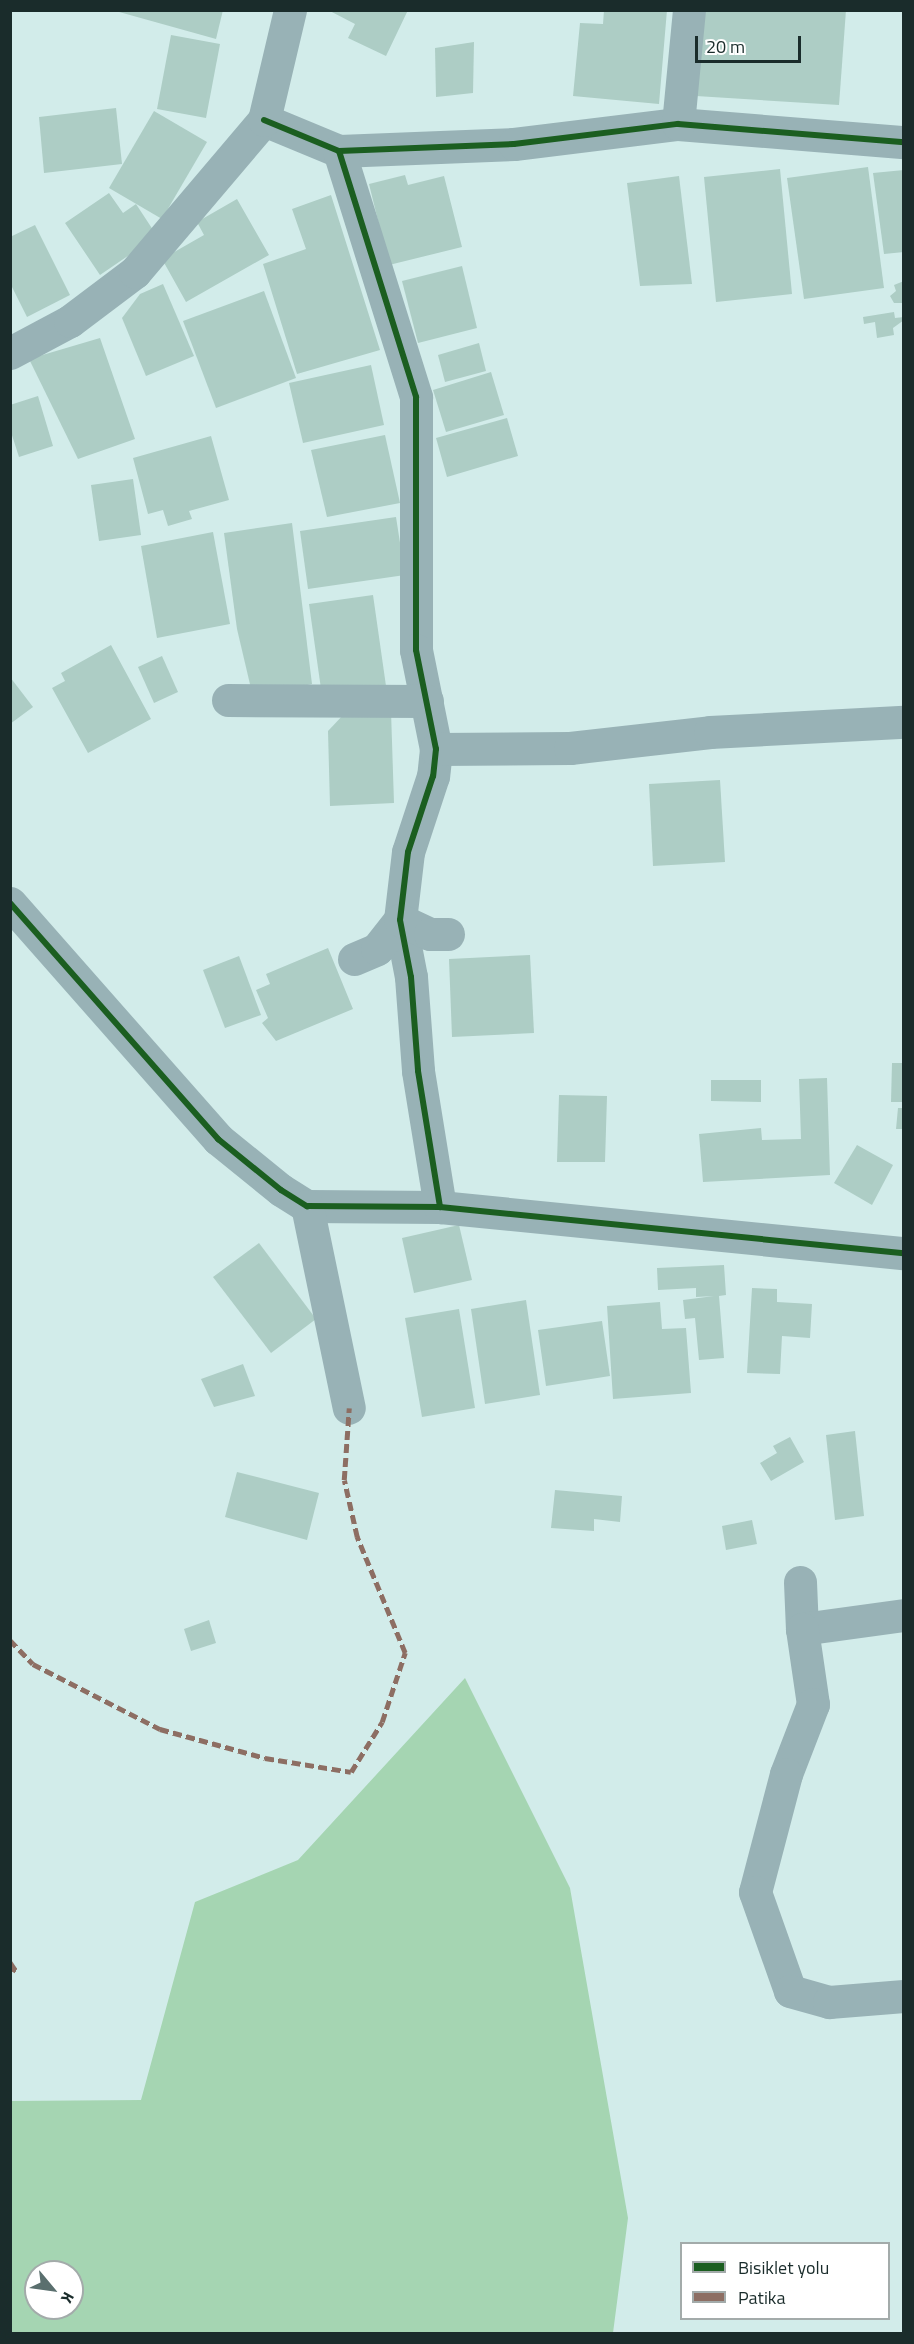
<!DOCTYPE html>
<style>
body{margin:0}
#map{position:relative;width:914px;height:2344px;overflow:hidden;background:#d2ecea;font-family:"Titillium Web",sans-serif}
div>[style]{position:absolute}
.forest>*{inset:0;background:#a5d5b2}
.building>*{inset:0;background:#adcdc5}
.street>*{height:33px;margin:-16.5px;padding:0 16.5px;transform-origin:16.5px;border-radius:16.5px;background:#98b2b6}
.quiet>*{height:4.5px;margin-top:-2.25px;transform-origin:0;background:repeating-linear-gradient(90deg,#8d6e63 0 9px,transparent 0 13.5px)}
.cycleway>*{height:6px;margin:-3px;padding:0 3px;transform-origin:3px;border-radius:3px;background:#1b5e20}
span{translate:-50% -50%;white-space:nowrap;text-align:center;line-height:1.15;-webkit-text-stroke:6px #fff;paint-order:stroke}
.frame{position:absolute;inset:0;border:12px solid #1a2c2b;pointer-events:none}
.legend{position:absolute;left:680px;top:2242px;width:210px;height:78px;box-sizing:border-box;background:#fff;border:2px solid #a3abaa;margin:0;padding:8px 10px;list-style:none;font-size:18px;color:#1a2c2b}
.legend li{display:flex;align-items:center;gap:12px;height:30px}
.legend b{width:30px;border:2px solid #a3abaa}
.north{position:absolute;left:24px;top:2260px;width:60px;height:60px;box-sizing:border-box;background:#fff;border:2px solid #a3abaa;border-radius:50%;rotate:119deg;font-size:16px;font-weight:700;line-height:24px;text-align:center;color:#1a2c2b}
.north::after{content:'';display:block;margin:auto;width:21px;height:27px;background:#5a6f6e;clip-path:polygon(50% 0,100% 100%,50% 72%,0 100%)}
.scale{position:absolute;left:695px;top:36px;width:106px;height:27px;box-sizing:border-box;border:3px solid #1a2c2b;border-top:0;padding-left:8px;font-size:18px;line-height:21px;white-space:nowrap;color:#1a2c2b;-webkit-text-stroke:4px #fff;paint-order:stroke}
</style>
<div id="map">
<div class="forest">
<div style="clip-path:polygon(evenodd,465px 1678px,570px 1888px,628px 2218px,613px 2333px,11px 2333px,11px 2101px,141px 2100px,195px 1902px,298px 1860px,465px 1678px,36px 2272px,72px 2272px,72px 2308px,36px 2308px,36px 2272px)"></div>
</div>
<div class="building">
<div style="clip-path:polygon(112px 10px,223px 10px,216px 39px)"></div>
<div style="clip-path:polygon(328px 10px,408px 10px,386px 56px,348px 38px,355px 24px)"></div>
<div style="clip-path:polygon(604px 10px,667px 10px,659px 104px,573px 96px,580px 23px,603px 24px)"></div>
<div style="clip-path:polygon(701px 10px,846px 10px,839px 105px,696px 96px)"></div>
<div style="clip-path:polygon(171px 35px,220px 44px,206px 118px,157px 109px)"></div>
<div style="clip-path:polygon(474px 42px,473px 93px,436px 97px,435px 48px)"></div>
<div style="clip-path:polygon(116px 108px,122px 164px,44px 173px,39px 117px)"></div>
<div style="clip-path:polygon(154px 111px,207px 142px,162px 219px,109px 188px)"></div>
<div style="clip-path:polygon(868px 167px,884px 288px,804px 299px,787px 178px)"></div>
<div style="clip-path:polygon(780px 169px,792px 294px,716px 302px,704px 177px)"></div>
<div style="clip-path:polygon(904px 170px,904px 252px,884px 254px,873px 173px)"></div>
<div style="clip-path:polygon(405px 175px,408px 185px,444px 176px,462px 247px,389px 265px,369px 184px)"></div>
<div style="clip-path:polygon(679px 176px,692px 284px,640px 286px,627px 183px)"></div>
<div style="clip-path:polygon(109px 193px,123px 213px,136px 204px,157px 236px,100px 275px,65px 223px)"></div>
<div style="clip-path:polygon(331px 195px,380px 350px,297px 374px,263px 264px,306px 249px,292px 209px)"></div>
<div style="clip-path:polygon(237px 199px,269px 255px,186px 302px,162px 259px,204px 235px,197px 222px)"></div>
<div style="clip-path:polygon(35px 225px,70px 295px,27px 317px,10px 283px,10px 237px)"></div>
<div style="clip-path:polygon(462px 266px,477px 328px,418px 343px,402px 281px)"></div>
<div style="clip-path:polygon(904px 281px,904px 303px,894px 303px,890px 296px,896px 291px,894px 285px)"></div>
<div style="clip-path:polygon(163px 284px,194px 356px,146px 376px,122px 318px,140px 294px)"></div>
<div style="clip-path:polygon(264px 291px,296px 378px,216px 408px,183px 321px)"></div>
<div style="clip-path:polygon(894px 312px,895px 318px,904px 317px,904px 320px,893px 328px,894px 335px,877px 338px,875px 322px,864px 324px,863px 317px)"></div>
<div style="clip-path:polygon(100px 338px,135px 439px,78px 459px,29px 359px)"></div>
<div style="clip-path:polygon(479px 343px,486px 371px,445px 382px,438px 355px)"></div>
<div style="clip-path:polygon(371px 365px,384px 425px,303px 443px,289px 383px)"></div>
<div style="clip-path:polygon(491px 372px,504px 415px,446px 432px,433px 390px)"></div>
<div style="clip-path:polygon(38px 396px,53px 446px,19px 457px,10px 429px,10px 405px)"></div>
<div style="clip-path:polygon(507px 418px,518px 456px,447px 477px,436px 438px)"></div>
<div style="clip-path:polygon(385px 435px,400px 503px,327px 517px,311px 450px)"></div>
<div style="clip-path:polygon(211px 436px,229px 500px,189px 511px,192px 519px,168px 526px,163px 510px,148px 514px,133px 458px)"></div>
<div style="clip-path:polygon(133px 479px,141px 535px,99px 541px,91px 485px)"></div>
<div style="clip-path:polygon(396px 517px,405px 575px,308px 589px,300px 531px)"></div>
<div style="clip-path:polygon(292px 523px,312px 684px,253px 697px,237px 629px,224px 533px)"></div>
<div style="clip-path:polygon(213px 532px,230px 624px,157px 638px,141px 546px)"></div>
<div style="clip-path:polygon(373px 595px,386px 686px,322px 696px,309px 604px)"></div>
<div style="clip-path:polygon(111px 645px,151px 719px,88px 753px,52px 688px,65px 681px,61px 673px)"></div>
<div style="clip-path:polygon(162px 656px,178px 692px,154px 703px,138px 667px)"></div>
<div style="clip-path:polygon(10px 677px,33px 707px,10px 724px)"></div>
<div style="clip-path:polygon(391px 711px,394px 803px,330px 806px,328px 731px,345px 713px)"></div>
<div style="clip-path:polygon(720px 780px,725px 862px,653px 866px,649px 784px)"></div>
<div style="clip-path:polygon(328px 948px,353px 1009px,276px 1041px,262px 1023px,268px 1018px,256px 990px,270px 984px,266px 974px)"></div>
<div style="clip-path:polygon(530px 955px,534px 1033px,452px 1037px,449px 959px)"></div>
<div style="clip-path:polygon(239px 956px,261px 1015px,225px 1028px,203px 970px)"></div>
<div style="clip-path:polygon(892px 1063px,904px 1063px,904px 1102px,891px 1102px)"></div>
<div style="clip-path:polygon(827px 1078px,830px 1175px,703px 1182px,699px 1134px,761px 1128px,762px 1140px,801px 1139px,799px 1079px)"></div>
<div style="clip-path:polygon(711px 1080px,761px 1080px,761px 1102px,711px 1101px)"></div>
<div style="clip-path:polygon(559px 1095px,607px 1096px,605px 1162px,557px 1162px)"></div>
<div style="clip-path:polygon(898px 1108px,904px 1108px,904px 1129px,896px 1129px)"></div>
<div style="clip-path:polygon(857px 1145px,893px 1165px,872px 1205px,834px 1183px)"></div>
<div style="clip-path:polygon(459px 1225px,472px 1280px,414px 1293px,402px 1238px)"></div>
<div style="clip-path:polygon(259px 1243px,316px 1319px,271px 1353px,213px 1277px)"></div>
<div style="clip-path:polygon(724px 1265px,726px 1295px,719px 1296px,724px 1358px,699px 1360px,695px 1318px,685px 1319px,683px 1300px,714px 1296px,696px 1297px,696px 1288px,658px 1290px,657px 1268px)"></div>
<div style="clip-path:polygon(752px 1288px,777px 1289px,777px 1302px,812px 1304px,810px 1338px,782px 1336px,780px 1374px,747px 1373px)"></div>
<div style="clip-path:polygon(526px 1300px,540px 1395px,485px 1404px,471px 1309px)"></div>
<div style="clip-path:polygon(660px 1302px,662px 1329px,686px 1328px,691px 1393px,613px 1399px,607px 1306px)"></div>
<div style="clip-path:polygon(459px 1309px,475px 1408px,422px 1417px,405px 1318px)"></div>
<div style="clip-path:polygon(602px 1321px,610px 1376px,546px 1386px,538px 1330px)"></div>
<div style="clip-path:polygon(243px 1364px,255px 1396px,214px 1407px,201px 1379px)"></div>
<div style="clip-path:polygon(855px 1431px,864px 1516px,835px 1520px,826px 1435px)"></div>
<div style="clip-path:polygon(790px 1437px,804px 1462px,771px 1481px,760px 1463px,777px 1453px,773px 1446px)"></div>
<div style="clip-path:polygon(237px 1472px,319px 1493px,307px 1540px,225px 1517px)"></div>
<div style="clip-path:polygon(555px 1490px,622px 1496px,620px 1522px,594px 1519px,594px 1531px,551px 1528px)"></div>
<div style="clip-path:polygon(752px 1520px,757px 1544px,726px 1550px,722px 1526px)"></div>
<div style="clip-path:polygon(209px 1620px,216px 1643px,191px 1651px,184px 1629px)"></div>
</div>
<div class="street">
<div style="left:264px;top:120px;width:81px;rotate:22.5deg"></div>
<div style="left:339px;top:151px;width:175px;rotate:-2.3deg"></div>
<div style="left:514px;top:144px;width:165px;rotate:-7deg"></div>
<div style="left:678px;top:124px;width:227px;rotate:4.6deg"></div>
<div style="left:678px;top:124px;width:115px;rotate:-84.5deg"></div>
<div style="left:339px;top:151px;width:258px;rotate:72.6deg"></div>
<div style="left:416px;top:397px;width:253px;rotate:90deg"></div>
<div style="left:416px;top:650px;width:101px;rotate:78.6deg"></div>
<div style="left:436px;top:749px;width:27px;rotate:96deg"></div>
<div style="left:433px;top:776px;width:80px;rotate:108.2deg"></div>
<div style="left:408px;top:852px;width:68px;rotate:96.7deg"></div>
<div style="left:400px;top:920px;width:58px;rotate:79.1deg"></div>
<div style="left:411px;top:977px;width:94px;rotate:85.7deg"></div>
<div style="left:418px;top:1071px;width:138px;rotate:80.8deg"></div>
<div style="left:10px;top:353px;width:68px;rotate:-28.1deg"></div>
<div style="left:70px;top:321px;width:81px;rotate:-37deg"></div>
<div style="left:135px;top:272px;width:199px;rotate:-49.7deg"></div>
<div style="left:264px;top:120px;width:113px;rotate:-76.7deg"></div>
<div style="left:228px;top:700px;width:199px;rotate:0.3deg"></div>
<div style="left:436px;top:749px;width:134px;rotate:-0.4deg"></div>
<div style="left:570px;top:748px;width:141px;rotate:-6.5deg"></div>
<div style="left:710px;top:732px;width:194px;rotate:-3deg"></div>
<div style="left:10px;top:903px;width:315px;rotate:48.6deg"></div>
<div style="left:218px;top:1139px;width:81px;rotate:39deg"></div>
<div style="left:281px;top:1190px;width:31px;rotate:32deg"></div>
<div style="left:307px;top:1206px;width:133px;rotate:0.4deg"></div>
<div style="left:440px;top:1207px;width:466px;rotate:5.7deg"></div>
<div style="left:354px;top:959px;width:25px;rotate:-23deg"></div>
<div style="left:377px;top:949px;width:37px;rotate:-52deg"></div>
<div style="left:400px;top:920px;width:33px;rotate:25deg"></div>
<div style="left:430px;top:934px;width:18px"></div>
<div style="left:307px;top:1206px;width:206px;rotate:78.3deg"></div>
<div style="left:800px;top:1582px;width:47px;rotate:87.6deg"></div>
<div style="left:904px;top:1615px;width:103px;rotate:172.2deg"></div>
<div style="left:802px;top:1629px;width:76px;rotate:81.7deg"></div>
<div style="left:813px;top:1704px;width:75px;rotate:111.1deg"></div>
<div style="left:786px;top:1774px;width:122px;rotate:104.7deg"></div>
<div style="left:755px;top:1892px;width:105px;rotate:70.5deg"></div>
<div style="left:790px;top:1991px;width:41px;rotate:15.8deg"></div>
<div style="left:829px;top:2002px;width:75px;rotate:-4.6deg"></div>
</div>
<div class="quiet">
<div style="left:10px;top:1640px;width:33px;rotate:46deg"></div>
<div style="left:33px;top:1664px;width:143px;rotate:27.1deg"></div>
<div style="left:160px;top:1729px;width:109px;rotate:15.4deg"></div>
<div style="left:265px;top:1758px;width:87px;rotate:9.2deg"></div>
<div style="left:351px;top:1772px;width:59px;rotate:-58.2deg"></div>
<div style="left:382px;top:1722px;width:73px;rotate:-71.6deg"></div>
<div style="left:405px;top:1653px;width:126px;rotate:-112.5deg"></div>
<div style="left:357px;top:1537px;width:58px;rotate:-102.8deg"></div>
<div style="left:344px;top:1480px;width:72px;rotate:-86deg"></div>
<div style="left:10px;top:1962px;width:11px;rotate:56deg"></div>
<div style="left:16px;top:1971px;width:7px;rotate:-153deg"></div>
</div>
<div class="cycleway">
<div style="left:264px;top:120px;width:81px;rotate:22.5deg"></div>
<div style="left:339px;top:151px;width:175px;rotate:-2.3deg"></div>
<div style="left:514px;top:144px;width:165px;rotate:-7deg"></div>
<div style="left:678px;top:124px;width:227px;rotate:4.6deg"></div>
<div style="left:339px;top:151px;width:258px;rotate:72.6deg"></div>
<div style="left:416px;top:397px;width:253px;rotate:90deg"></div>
<div style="left:416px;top:650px;width:101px;rotate:78.6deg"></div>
<div style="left:436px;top:749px;width:27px;rotate:96deg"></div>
<div style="left:433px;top:776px;width:80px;rotate:108.2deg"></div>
<div style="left:408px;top:852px;width:68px;rotate:96.7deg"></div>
<div style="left:400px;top:920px;width:58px;rotate:79.1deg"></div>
<div style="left:411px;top:977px;width:94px;rotate:85.7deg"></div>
<div style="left:418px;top:1071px;width:138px;rotate:80.8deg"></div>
<div style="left:10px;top:903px;width:315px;rotate:48.6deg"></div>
<div style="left:218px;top:1139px;width:81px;rotate:39deg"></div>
<div style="left:281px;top:1190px;width:31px;rotate:32deg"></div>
<div style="left:307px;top:1206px;width:133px;rotate:0.4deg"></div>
<div style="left:440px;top:1207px;width:466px;rotate:5.7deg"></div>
</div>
<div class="frame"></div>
<ul class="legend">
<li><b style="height:8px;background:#1b5e20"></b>Bisiklet yolu</li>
<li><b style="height:8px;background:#8d6e63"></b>Patika</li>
</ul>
<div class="north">K</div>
<div class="scale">20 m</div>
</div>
